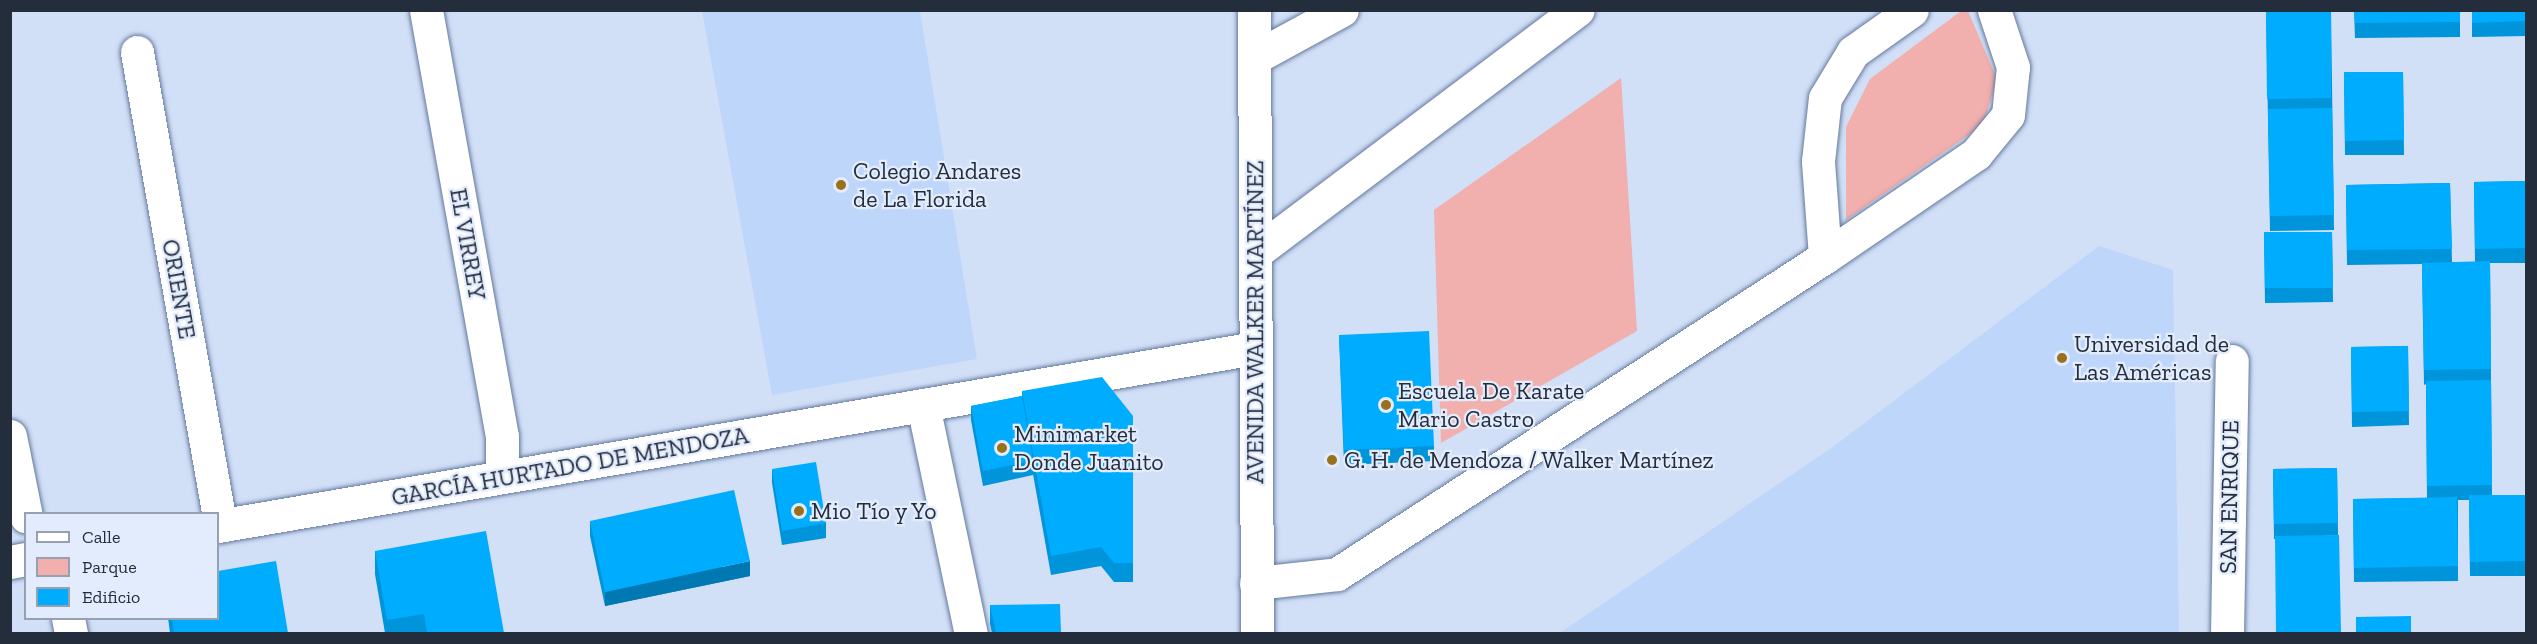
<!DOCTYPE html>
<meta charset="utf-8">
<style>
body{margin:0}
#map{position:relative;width:2537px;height:644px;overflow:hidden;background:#d1dff7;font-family:"Zilla Slab",serif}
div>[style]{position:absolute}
.built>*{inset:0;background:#bfd6fb}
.green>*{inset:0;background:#f1afad}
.roads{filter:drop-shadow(0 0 2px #64799d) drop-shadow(0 0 2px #64799d)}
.minor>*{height:33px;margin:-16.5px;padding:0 16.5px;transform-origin:16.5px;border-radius:16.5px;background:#fff}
.major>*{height:33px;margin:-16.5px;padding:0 16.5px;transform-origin:16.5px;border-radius:16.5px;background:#fff}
.wall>*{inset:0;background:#0094da}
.shaded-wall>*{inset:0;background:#0078b2}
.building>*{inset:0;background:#00acfe}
.dots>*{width:16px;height:16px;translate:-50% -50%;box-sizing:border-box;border:3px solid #e2ecfc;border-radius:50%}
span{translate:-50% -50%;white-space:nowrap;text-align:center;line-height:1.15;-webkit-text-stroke:4.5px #e2ecfc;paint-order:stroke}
.poi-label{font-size:24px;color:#242d3c}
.left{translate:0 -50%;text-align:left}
.street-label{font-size:24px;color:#242d3c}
.frame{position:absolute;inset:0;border:12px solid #242d3c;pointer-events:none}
.legend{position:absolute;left:24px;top:512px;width:195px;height:108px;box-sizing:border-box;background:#e2ecfc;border:2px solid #96a0af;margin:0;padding:8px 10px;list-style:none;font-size:18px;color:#242d3c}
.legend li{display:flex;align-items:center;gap:12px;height:30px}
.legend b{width:30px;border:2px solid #96a0af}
</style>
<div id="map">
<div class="built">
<div style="clip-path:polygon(702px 11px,920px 11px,977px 359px,772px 395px)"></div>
<div style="clip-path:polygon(2099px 246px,2173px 270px,2179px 633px,1560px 633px,1834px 446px)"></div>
</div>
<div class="green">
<div style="clip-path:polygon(1961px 11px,1968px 11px,1997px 79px,1983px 125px,1846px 220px,1846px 127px,1870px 79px)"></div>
<div style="clip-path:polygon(1621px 78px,1637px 331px,1441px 443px,1434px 210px)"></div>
</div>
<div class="roads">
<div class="minor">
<div style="left:426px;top:10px;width:433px;rotate:79.9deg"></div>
<div style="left:502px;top:436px;width:41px;rotate:90deg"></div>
<div style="left:137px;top:52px;width:481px;rotate:80deg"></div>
<div style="left:1254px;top:58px;width:100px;rotate:-28.6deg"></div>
<div style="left:1255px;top:253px;width:404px;rotate:-37deg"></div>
<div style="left:1825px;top:257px;width:96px;rotate:-94.2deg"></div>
<div style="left:1818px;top:161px;width:63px;rotate:-83.7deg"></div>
<div style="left:1825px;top:98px;width:54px;rotate:-58.7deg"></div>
<div style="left:1853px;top:52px;width:72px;rotate:-35.4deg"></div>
<div style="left:923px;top:405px;width:234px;rotate:78.2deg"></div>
<div style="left:10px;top:436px;width:82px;rotate:78.7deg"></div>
<div style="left:218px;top:526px;width:1052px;rotate:-9.74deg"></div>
<div style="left:10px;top:562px;width:16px;rotate:-11deg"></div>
<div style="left:1256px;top:583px;width:81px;rotate:-6.3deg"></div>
<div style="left:1337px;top:574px;width:582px;rotate:-33.01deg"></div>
<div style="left:1825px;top:257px;width:183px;rotate:-34.3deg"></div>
<div style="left:1976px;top:154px;width:50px;rotate:-50.6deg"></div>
<div style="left:2008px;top:115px;width:48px;rotate:-84.1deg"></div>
<div style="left:2013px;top:67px;width:60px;rotate:-108.4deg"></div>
<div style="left:68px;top:618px;width:16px;rotate:79deg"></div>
<div style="left:2227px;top:634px;width:273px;rotate:-89deg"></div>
</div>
<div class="major">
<div style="left:1254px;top:10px;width:624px;rotate:89.72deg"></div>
</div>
</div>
<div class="wall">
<div style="clip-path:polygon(2266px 10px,2331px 10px,2334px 230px,2270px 231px)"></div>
<div style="clip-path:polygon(2354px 10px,2460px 10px,2460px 37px,2355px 38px)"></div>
<div style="clip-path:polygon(2472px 10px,2526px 10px,2526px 36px,2472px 37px)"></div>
<div style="clip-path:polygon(2344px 72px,2403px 72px,2404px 155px,2345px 155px)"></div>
<div style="clip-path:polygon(2526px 181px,2526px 263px,2490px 263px,2492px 495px,2526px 495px,2526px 576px,2470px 576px,2469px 500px,2458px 500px,2458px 581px,2354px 582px,2353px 499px,2427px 498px,2426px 384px,2424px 385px,2422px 264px,2347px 265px,2346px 185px,2450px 183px,2452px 262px,2475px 262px,2474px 182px)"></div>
<div style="clip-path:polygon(2264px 232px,2332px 232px,2333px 302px,2265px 303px)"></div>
<div style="clip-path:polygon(1339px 335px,1434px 446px,1434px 461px,1344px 465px)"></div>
<div style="clip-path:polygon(2408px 346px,2409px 425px,2352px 427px,2351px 347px)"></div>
<div style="clip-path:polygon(1022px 391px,1133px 416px,1133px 582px,1114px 582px,1101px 566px,1051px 575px,1033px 474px,1033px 475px,983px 486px,971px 420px,971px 406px,1022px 396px)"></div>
<div style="clip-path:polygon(2337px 468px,2338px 535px,2274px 539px,2273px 469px)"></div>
<div style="clip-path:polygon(772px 469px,826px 523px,826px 538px,782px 545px,772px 483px)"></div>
<div style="clip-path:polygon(590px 521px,750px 576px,605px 606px,590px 536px)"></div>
<div style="clip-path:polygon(375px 551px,504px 633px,385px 633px,375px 574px)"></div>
<div style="clip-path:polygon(990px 605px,1061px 633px,992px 633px,990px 624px)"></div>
<div style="clip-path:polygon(168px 618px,218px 618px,288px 633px,170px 633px)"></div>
</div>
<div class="shaded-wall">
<div style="clip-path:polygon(750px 561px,750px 576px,605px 606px,605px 592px)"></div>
</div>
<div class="building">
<div style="clip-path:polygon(2266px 10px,2331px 10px,2331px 98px,2267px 99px)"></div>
<div style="clip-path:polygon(2355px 10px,2460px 10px,2460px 22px,2355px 23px)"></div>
<div style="clip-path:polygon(2472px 10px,2526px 10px,2526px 21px,2472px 23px)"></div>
<div style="clip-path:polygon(2344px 72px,2403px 72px,2404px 140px,2345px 141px)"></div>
<div style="clip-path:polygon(2332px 108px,2334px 215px,2270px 216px,2268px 109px)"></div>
<div style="clip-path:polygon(2526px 181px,2526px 248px,2475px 249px,2474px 182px)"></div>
<div style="clip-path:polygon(2450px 183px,2452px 249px,2347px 250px,2346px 185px)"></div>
<div style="clip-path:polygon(2264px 232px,2332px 232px,2333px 288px,2265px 288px)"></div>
<div style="clip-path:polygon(2490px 261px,2491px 369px,2424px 370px,2422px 263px)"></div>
<div style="clip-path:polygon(1429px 331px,1434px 446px,1344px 450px,1339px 335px)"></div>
<div style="clip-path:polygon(2408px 346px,2409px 411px,2352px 412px,2351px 347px)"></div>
<div style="clip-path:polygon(1102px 377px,1133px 416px,1133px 563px,1114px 563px,1101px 547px,1051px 556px,1022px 391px)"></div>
<div style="clip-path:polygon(2491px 380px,2492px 485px,2427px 486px,2426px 381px)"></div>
<div style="clip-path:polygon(1022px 396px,1033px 461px,983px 471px,971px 406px)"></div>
<div style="clip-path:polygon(816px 462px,826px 523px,782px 531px,772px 469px)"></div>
<div style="clip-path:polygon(2337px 468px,2338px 523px,2274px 524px,2273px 469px)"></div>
<div style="clip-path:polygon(734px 490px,750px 561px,605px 592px,590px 521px)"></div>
<div style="clip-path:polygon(2469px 495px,2526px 495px,2526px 561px,2470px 562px)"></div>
<div style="clip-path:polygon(2457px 497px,2458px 566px,2354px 568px,2353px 499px)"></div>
<div style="clip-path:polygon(486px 531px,504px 633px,427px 633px,424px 614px,387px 620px,375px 551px)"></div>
<div style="clip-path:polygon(2339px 535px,2341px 633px,2276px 633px,2275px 536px)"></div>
<div style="clip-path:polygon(276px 561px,288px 633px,174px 633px,172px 618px,218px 618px,218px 571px)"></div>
<div style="clip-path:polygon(1060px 604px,1061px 633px,996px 633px,990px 605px)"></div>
<div style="clip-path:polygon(2411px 616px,2411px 633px,2356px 633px,2356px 617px)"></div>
</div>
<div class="dots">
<div style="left:841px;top:185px;background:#99701c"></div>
<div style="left:2062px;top:358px;background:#99701c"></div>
<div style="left:1386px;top:405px;background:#99701c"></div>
<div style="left:1002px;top:448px;background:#99701c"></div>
<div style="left:1332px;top:460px;background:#99701c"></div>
<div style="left:799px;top:511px;background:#99701c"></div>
</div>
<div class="poi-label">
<span class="left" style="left:853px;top:185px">Colegio Andares<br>de La Florida</span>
<span class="left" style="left:2074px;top:358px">Universidad de<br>Las Américas</span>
<span class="left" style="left:1398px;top:405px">Escuela De Karate<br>Mario Castro</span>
<span class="left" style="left:1014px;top:448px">Minimarket<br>Donde Juanito</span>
<span class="left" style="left:1344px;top:460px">G. H. de Mendoza / Walker Martínez</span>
<span class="left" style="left:811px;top:511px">Mio Tío y Yo</span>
</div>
<div class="street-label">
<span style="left:468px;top:244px;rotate:80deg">EL VIRREY</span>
<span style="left:179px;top:289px;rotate:80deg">ORIENTE</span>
<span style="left:1255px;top:322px;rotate:-90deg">AVENIDA WALKER MARTÍNEZ</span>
<span style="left:570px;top:466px;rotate:-10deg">GARCÍA HURTADO DE MENDOZA</span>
<span style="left:2229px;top:497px;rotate:-89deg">SAN ENRIQUE</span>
</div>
<div class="frame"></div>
<ul class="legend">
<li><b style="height:8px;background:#fff"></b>Calle</li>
<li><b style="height:16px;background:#f1afad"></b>Parque</li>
<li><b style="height:16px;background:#00acfe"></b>Edificio</li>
</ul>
</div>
